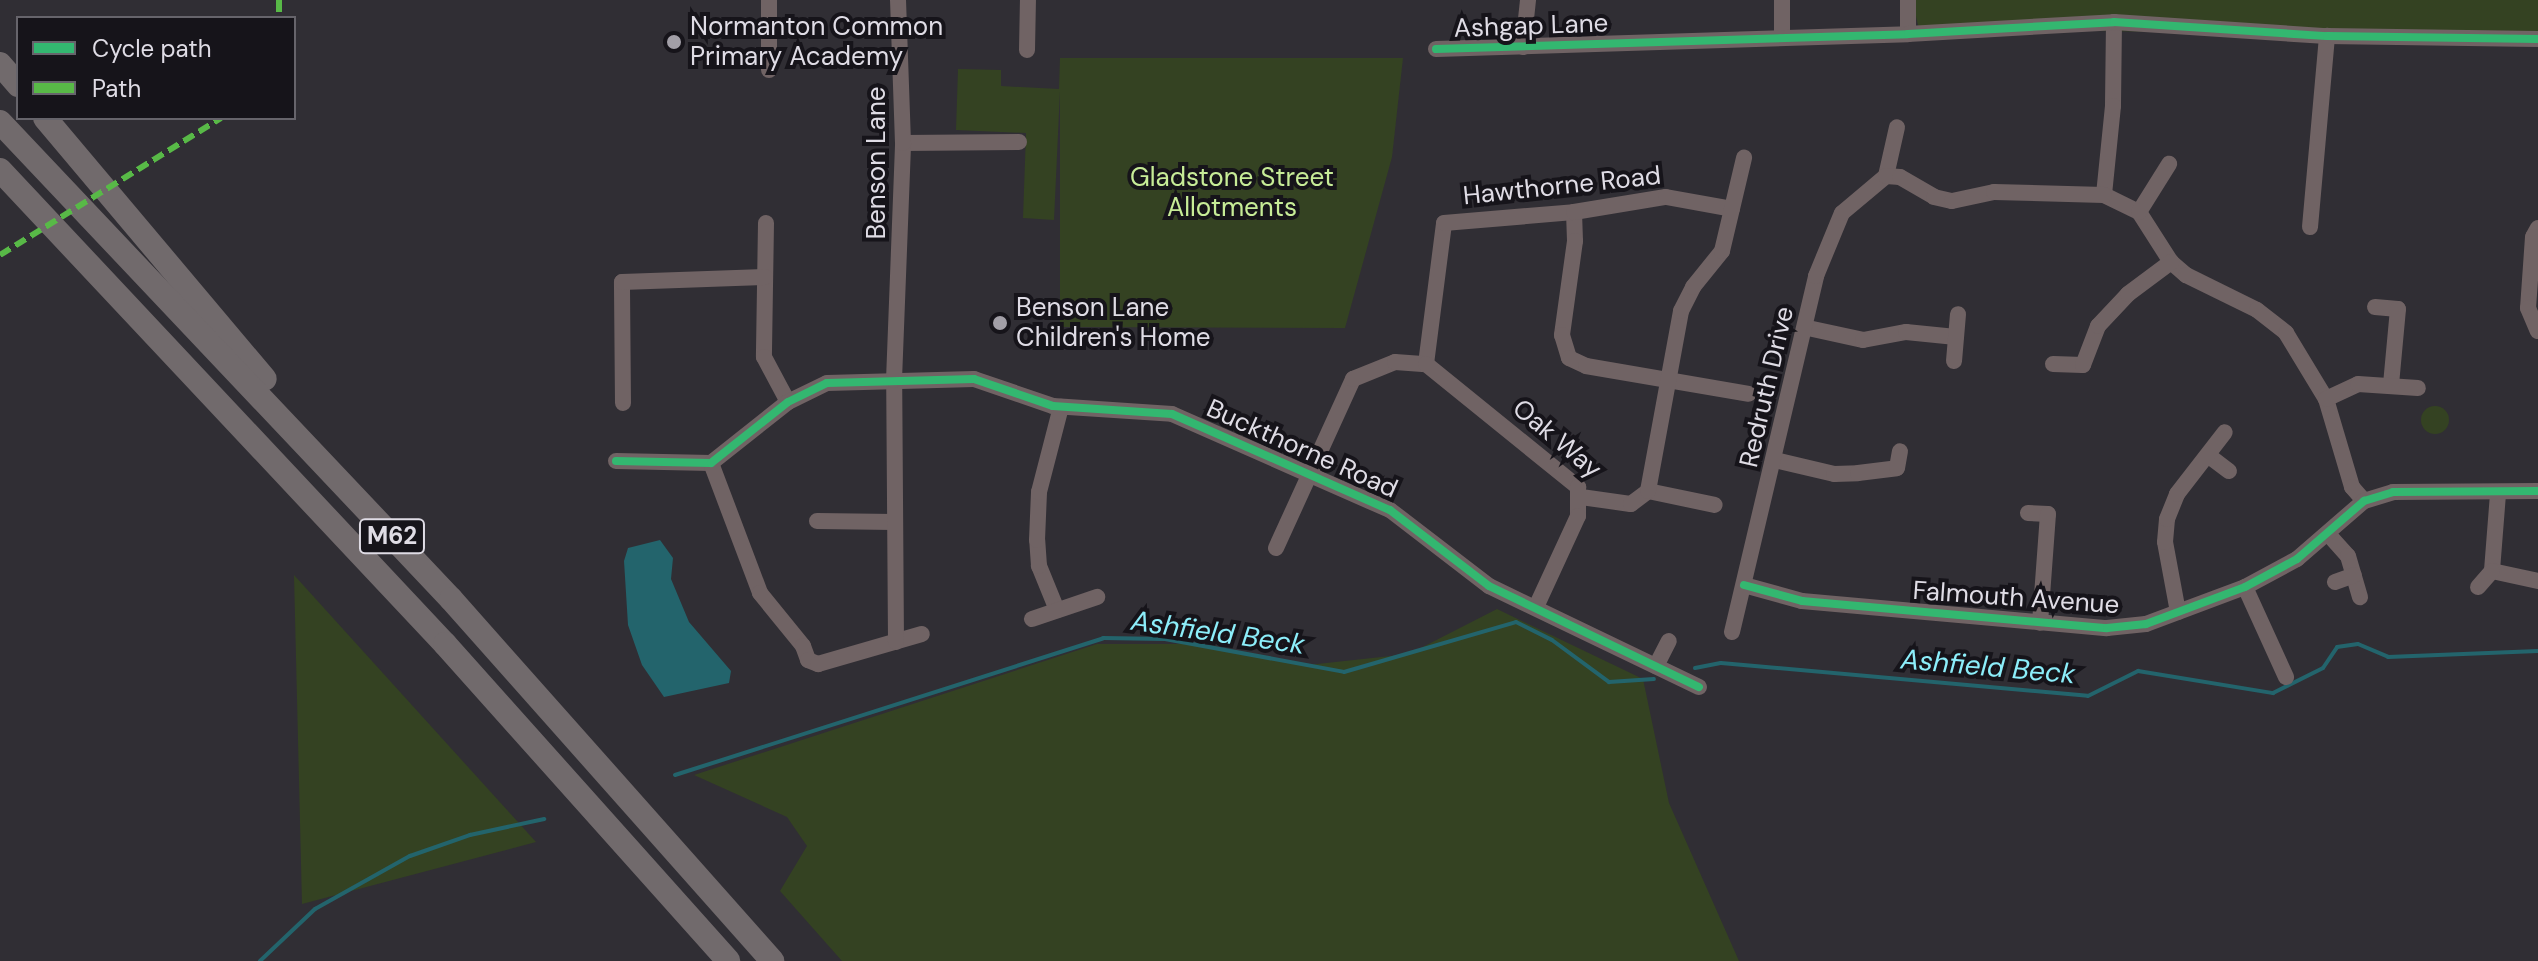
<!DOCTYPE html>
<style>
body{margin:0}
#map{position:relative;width:2538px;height:961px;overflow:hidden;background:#302e34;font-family:"DM Sans",sans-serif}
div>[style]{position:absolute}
.green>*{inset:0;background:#344222}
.round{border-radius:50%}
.water>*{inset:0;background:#23646c}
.stream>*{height:4px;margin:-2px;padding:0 2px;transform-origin:2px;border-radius:2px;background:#23646c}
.minor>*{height:16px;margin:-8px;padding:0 8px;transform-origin:8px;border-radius:8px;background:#706364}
.highway>*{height:24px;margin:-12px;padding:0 12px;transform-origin:12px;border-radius:12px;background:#716a6c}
.quiet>*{height:6px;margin-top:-3px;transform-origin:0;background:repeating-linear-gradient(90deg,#58b947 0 12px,transparent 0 18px)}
.cycleway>*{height:8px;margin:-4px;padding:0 4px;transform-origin:4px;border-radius:4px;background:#33b770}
.dots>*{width:22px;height:22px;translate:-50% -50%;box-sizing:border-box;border:4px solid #16141a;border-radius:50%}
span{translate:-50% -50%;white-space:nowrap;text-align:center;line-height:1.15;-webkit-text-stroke:8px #16141a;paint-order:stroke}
.shield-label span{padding:2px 6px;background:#16141a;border:2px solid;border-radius:6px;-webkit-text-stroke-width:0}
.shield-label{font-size:24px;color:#dfdce5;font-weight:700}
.street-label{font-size:26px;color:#dfdce5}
.poi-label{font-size:26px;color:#dfdce5}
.left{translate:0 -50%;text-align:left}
.park-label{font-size:26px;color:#c7ec97}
.water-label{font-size:28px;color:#8ceefa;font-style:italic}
.legend{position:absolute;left:16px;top:16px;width:280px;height:104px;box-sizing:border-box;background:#16141a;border:2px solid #66646b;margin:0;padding:10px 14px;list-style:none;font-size:24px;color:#dfdce5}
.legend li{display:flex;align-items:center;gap:16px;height:40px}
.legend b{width:40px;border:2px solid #66646b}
</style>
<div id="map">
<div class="green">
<div style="clip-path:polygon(1912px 0,2538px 0,2538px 36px,1919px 29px)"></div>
<div style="clip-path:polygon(1060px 58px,1403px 58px,1392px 157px,1345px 328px,1060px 327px,1060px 91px,1054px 220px,1023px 218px,1026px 133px,956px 130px,958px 69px,1001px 70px,1001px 86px,1059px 89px)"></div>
<div class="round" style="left:2421px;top:406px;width:28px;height:28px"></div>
<div style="clip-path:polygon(294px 575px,536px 842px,302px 904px)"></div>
<div style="clip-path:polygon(1497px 609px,1643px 679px,1669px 803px,1739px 961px,842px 961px,780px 891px,807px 846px,787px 817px,694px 775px,1097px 644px,1199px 644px,1308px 665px,1409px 654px)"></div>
</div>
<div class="water">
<div style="clip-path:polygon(660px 540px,673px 558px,671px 579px,689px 622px,731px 671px,729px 683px,664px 697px,642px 665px,628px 625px,624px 561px,628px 548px)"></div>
</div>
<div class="stream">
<div style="left:1695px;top:668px;width:26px;rotate:-11deg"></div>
<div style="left:1721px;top:663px;width:368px;rotate:5.1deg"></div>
<div style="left:2088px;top:696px;width:56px;rotate:-26.6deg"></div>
<div style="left:2138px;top:671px;width:137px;rotate:9.3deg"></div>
<div style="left:2273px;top:693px;width:56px;rotate:-26.6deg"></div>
<div style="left:2323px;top:668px;width:25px;rotate:-56deg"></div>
<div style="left:2337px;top:647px;width:21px;rotate:-8deg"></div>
<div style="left:2358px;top:644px;width:33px;rotate:23deg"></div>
<div style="left:2388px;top:657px;width:150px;rotate:-2.3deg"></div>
<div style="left:675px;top:775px;width:449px;rotate:-17.7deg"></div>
<div style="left:1103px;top:638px;width:62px;rotate:0.9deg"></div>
<div style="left:1165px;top:639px;width:182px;rotate:10.4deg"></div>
<div style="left:1344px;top:672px;width:179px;rotate:-16.2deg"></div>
<div style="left:1516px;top:622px;width:40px;rotate:26.6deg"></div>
<div style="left:1552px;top:640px;width:71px;rotate:36.4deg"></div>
<div style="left:1609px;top:682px;width:45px;rotate:-3.8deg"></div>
<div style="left:260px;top:961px;width:76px;rotate:-43.4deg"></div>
<div style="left:315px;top:909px;width:109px;rotate:-29.2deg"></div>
<div style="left:410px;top:856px;width:64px;rotate:-19.3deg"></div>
<div style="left:470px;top:835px;width:76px;rotate:-12.2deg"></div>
</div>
<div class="minor">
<div style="left:769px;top:0;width:70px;rotate:90deg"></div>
<div style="left:2114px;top:22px;width:84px;rotate:90.7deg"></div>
<div style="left:2113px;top:106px;width:89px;rotate:95.8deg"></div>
<div style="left:2104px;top:195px;width:39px;rotate:26deg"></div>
<div style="left:2139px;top:212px;width:59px;rotate:57.4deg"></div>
<div style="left:2171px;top:262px;width:20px;rotate:41deg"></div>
<div style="left:2186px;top:275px;width:79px;rotate:26.2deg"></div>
<div style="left:2257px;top:310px;width:37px;rotate:38deg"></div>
<div style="left:2286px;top:333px;width:77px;rotate:58.8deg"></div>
<div style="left:2326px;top:399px;width:92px;rotate:73.5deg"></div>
<div style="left:2352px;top:487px;width:18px;rotate:49deg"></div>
<div style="left:1908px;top:34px;width:34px;rotate:-90deg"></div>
<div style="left:1782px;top:37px;width:37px;rotate:-90deg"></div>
<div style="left:1523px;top:47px;width:47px;rotate:-83.9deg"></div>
<div style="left:1436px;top:49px;width:472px;rotate:-1.8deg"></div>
<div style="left:1908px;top:34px;width:206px;rotate:-3.3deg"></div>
<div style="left:2114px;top:22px;width:213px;rotate:3.8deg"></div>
<div style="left:2327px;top:36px;width:211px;rotate:0.8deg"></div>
<div style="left:1027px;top:50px;width:50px;rotate:-88.9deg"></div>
<div style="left:903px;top:143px;width:116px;rotate:-0.5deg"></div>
<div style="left:1886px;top:176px;width:50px;rotate:-77.3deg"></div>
<div style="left:1574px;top:212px;width:29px;rotate:88deg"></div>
<div style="left:1575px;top:241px;width:95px;rotate:97.9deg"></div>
<div style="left:1562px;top:335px;width:24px;rotate:73deg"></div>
<div style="left:1569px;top:358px;width:19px;rotate:25deg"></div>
<div style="left:1586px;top:366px;width:165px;rotate:9.7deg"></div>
<div style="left:2139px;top:212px;width:57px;rotate:-58deg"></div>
<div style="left:766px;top:223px;width:134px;rotate:90.9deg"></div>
<div style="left:764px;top:357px;width:51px;rotate:61.9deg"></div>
<div style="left:2310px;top:227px;width:192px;rotate:-84.9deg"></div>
<div style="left:2538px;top:228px;width:10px;rotate:119deg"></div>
<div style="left:2533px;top:237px;width:71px;rotate:94deg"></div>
<div style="left:2528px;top:308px;width:25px;rotate:67deg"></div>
<div style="left:2375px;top:307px;width:23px;rotate:5deg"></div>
<div style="left:2398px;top:309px;width:76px;rotate:95.3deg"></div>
<div style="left:1808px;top:328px;width:56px;rotate:12.3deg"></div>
<div style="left:1863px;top:340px;width:44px;rotate:-10.5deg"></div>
<div style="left:1906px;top:332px;width:50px;rotate:5.7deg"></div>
<div style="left:1954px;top:361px;width:47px;rotate:-85.1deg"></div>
<div style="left:1426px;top:364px;width:142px;rotate:-82.7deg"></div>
<div style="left:1444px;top:223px;width:130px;rotate:-4.8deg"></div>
<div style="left:1574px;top:212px;width:93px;rotate:-9.3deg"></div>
<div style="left:1666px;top:197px;width:67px;rotate:10.3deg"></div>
<div style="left:2053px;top:364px;width:30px;rotate:2deg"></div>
<div style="left:2083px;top:365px;width:42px;rotate:-69deg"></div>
<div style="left:2098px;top:326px;width:44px;rotate:-46.8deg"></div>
<div style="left:2128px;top:294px;width:54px;rotate:-36.7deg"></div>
<div style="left:2326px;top:399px;width:35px;rotate:-25deg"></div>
<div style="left:2358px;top:384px;width:60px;rotate:3.8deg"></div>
<div style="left:623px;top:403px;width:121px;rotate:-90.5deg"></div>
<div style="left:622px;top:282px;width:143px;rotate:-2deg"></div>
<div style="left:2209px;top:456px;width:25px;rotate:37deg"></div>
<div style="left:1775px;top:460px;width:61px;rotate:13.3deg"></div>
<div style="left:1834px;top:474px;width:24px;rotate:-2deg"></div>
<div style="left:1858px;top:473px;width:39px;rotate:-7deg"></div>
<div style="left:1897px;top:468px;width:17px;rotate:-80deg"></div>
<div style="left:616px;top:461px;width:95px;rotate:1.2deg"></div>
<div style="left:711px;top:463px;width:98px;rotate:-38.4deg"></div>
<div style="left:788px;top:402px;width:43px;rotate:-26deg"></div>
<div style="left:827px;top:383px;width:147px;rotate:-1.6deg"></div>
<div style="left:974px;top:379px;width:83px;rotate:18.9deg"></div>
<div style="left:1053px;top:406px;width:119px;rotate:3.8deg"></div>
<div style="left:1172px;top:414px;width:238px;rotate:23.8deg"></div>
<div style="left:1390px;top:510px;width:125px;rotate:37.5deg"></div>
<div style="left:1489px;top:586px;width:233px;rotate:25.7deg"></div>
<div style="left:711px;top:463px;width:139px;rotate:69.3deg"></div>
<div style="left:760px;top:593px;width:68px;rotate:50.9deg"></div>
<div style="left:803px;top:646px;width:15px;rotate:70deg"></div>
<div style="left:808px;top:660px;width:11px;rotate:22deg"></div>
<div style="left:818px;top:664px;width:108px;rotate:-16.1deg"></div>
<div style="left:1648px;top:491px;width:68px;rotate:11.8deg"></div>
<div style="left:2498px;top:494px;width:77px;rotate:94.5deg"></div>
<div style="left:2492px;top:571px;width:47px;rotate:12.3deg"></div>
<div style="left:1581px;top:497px;width:50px;rotate:8deg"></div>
<div style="left:1631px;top:504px;width:21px;rotate:-37deg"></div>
<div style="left:1648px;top:491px;width:183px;rotate:-79.6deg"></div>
<div style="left:1681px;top:311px;width:27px;rotate:-63deg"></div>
<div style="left:1693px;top:287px;width:46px;rotate:-51.1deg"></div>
<div style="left:1722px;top:251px;width:96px;rotate:-76.7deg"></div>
<div style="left:2028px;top:513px;width:20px;rotate:3deg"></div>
<div style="left:2048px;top:514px;width:109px;rotate:94.2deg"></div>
<div style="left:817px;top:521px;width:77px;rotate:0.7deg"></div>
<div style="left:2329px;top:535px;width:28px;rotate:48deg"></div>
<div style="left:2348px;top:556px;width:43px;rotate:73.7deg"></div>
<div style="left:1276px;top:548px;width:186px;rotate:-65.5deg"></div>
<div style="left:1353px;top:379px;width:45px;rotate:-22deg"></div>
<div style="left:1395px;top:362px;width:31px;rotate:4deg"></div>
<div style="left:1426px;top:364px;width:196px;rotate:39deg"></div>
<div style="left:1578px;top:487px;width:29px;rotate:90deg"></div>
<div style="left:1578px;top:516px;width:100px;rotate:114.8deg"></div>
<div style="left:2335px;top:582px;width:20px;rotate:-20deg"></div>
<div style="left:1744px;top:585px;width:60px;rotate:15.4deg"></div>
<div style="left:1802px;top:601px;width:306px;rotate:5.1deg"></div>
<div style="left:2107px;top:628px;width:39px;rotate:-6deg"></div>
<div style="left:2146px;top:624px;width:106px;rotate:-20.5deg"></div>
<div style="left:2245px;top:587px;width:59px;rotate:-28.3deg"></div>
<div style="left:2297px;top:559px;width:89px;rotate:-40.9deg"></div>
<div style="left:2364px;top:501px;width:30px;rotate:-17deg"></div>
<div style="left:2393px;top:492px;width:145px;rotate:-0.4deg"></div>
<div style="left:2245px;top:587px;width:99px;rotate:65.5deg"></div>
<div style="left:2478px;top:587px;width:21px;rotate:-49deg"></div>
<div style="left:1057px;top:610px;width:48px;rotate:-112.2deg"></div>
<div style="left:1039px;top:566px;width:26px;rotate:-94deg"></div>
<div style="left:1037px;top:540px;width:48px;rotate:-87.6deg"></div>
<div style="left:1039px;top:492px;width:88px;rotate:-75.5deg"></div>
<div style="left:2178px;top:612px;width:71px;rotate:-100.5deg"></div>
<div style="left:2165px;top:542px;width:23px;rotate:-85deg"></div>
<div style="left:2167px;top:519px;width:27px;rotate:-68deg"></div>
<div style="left:2177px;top:494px;width:78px;rotate:-52.3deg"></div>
<div style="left:1032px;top:619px;width:69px;rotate:-18.7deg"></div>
<div style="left:1732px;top:632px;width:366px;rotate:-76.7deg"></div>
<div style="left:1816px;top:276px;width:68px;rotate:-67.6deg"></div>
<div style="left:1842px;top:213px;width:57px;rotate:-40.1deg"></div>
<div style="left:1886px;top:176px;width:14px;rotate:4deg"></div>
<div style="left:1900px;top:177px;width:39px;rotate:30deg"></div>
<div style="left:1934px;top:197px;width:18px;rotate:13deg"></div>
<div style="left:1952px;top:201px;width:43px;rotate:-12.1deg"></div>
<div style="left:1994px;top:192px;width:110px;rotate:1.6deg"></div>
<div style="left:896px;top:642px;width:262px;rotate:-90.4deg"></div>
<div style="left:894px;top:380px;width:237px;rotate:-87.8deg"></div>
<div style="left:903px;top:143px;width:143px;rotate:-92deg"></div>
<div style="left:1656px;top:666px;width:28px;rotate:-63deg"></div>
</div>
<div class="highway">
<div style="left:0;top:64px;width:28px;rotate:49deg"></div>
<div style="left:45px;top:118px;width:341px;rotate:49.9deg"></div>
<div style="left:0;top:122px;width:656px;rotate:46.6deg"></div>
<div style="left:451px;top:599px;width:484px;rotate:48.4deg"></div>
<div style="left:0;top:170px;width:650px;rotate:46.81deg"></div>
<div style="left:445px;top:644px;width:425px;rotate:48.2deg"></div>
</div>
<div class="quiet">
<div style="left:279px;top:0;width:18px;rotate:90deg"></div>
<div style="left:0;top:255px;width:260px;rotate:-31.8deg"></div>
</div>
<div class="cycleway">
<div style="left:1436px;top:49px;width:472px;rotate:-1.8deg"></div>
<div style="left:1908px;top:34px;width:206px;rotate:-3.3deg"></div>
<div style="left:2114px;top:22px;width:213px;rotate:3.8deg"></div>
<div style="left:2327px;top:36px;width:211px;rotate:0.8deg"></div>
<div style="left:616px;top:461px;width:95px;rotate:1.2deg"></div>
<div style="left:711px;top:463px;width:98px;rotate:-38.4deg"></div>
<div style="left:788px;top:402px;width:43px;rotate:-26deg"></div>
<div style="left:827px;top:383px;width:147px;rotate:-1.6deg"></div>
<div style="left:974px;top:379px;width:83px;rotate:18.9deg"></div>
<div style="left:1053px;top:406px;width:119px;rotate:3.8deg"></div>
<div style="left:1172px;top:414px;width:238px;rotate:23.8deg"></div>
<div style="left:1390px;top:510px;width:125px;rotate:37.5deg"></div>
<div style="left:1489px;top:586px;width:233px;rotate:25.7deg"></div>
<div style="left:1744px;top:585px;width:60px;rotate:15.4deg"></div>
<div style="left:1802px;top:601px;width:306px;rotate:5.1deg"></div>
<div style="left:2107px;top:628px;width:39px;rotate:-6deg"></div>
<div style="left:2146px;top:624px;width:106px;rotate:-20.5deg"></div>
<div style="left:2245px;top:587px;width:59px;rotate:-28.3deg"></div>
<div style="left:2297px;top:559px;width:89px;rotate:-40.9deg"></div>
<div style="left:2364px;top:501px;width:30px;rotate:-17deg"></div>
<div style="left:2393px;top:492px;width:145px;rotate:-0.4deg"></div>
</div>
<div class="dots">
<div style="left:674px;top:42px;background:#a29fa7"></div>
<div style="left:1000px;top:323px;background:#a29fa7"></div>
</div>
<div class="shield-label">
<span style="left:392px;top:536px">M62</span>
</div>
<div class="street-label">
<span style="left:1531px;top:26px;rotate:-2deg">Ashgap Lane</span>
<span style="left:877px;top:163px;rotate:-90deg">Benson Lane</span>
<span style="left:1562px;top:186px;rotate:-6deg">Hawthorne Road</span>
<span style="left:1767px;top:387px;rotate:-77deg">Redruth Drive</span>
<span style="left:1557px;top:439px;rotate:40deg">Oak Way</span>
<span style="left:1302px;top:449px;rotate:24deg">Buckthorne Road</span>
<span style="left:2016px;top:598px;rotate:4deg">Falmouth Avenue</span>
</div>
<div class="poi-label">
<span class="left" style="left:690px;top:42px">Normanton Common<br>Primary Academy</span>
<span class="left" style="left:1016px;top:323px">Benson Lane<br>Children's Home</span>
</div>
<div class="park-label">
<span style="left:1232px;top:193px">Gladstone Street<br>Allotments</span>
</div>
<div class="water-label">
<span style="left:1218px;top:633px;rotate:8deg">Ashfield Beck</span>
<span style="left:1988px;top:667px;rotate:5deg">Ashfield Beck</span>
</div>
<ul class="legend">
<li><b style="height:10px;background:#33b770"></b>Cycle path</li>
<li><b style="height:10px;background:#58b947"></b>Path</li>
</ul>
</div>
